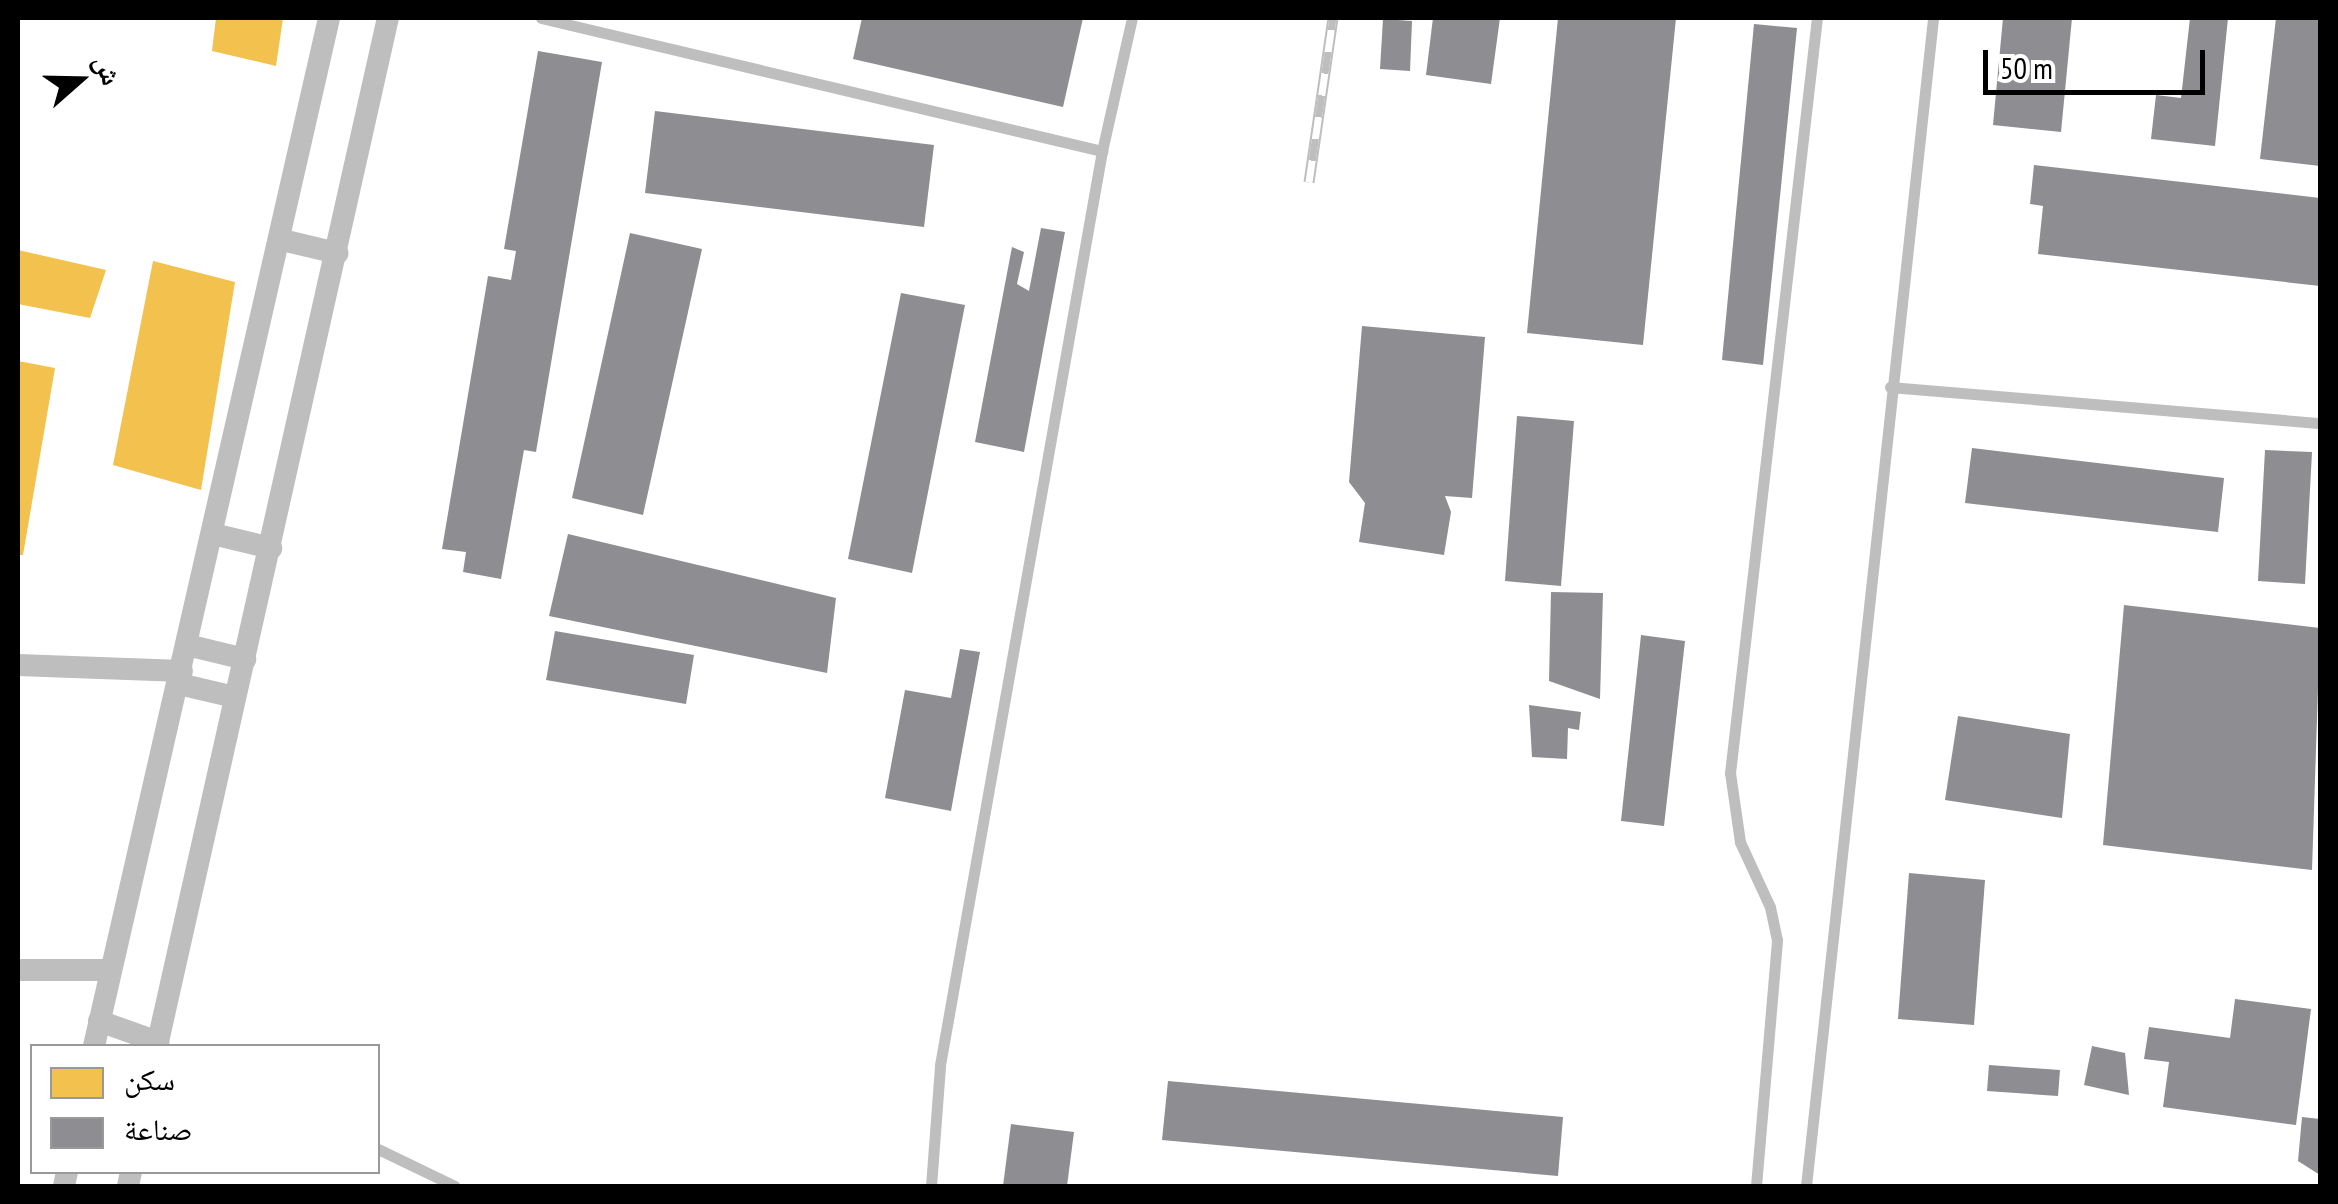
<!DOCTYPE html>
<meta charset="utf-8">
<style>
body{margin:0}
#map{position:relative;width:2338px;height:1204px;overflow:hidden;background:#fff;font-family:"PT Sans Narrow","Noto Naskh Arabic",sans-serif}
div>[style]{position:absolute}
.homes>*{inset:0;background:#f2c14e}
.industry>*{inset:0;background:#8d8d92}
.lane>*{height:11px;margin:-5.5px;padding:0 5.5px;transform-origin:5.5px;border-radius:5.5px;background:#bebebe}
.street>*{height:22px;margin:-11px;padding:0 11px;transform-origin:11px;border-radius:11px;background:#bebebe}
.rail>*{height:11px;margin-top:-5.5px;transform-origin:0;background:repeating-linear-gradient(90deg,#fff 0 22px,#bebebe 0 44px);box-sizing:border-box;border-block:2px solid #bebebe}
span{translate:-50% -50%;white-space:nowrap;text-align:center;line-height:1.15;-webkit-text-stroke:10px #fff;paint-order:stroke}
.frame{position:absolute;inset:0;border:20px solid #000;pointer-events:none}
.legend{position:absolute;left:30px;top:1044px;width:350px;height:130px;box-sizing:border-box;background:#fff;border:2px solid #999;margin:0;padding:12px 18px;list-style:none;font-size:30px;color:#000}
.legend li{display:flex;align-items:center;gap:20px;height:50px}
.legend b{width:50px;border:2px solid #999}
.north{position:absolute;left:30px;top:30px;width:100px;height:100px;-webkit-text-stroke:8px #fff;paint-order:stroke;rotate:70deg;font-size:28px;font-weight:700;line-height:40px;text-align:center;color:#000}
.north::after{content:'';display:block;margin:auto;width:35px;height:45px;background:#000;clip-path:polygon(50% 0,100% 100%,50% 72%,0 100%)}
.scale{position:absolute;left:1983px;top:50px;width:222px;height:45px;box-sizing:border-box;border:5px solid #000;border-top:0;padding-left:12px;font-size:30px;line-height:35px;white-space:nowrap;color:#000;-webkit-text-stroke:8px #fff;paint-order:stroke}
</style>
<div id="map">
<div class="homes">
<div style="clip-path:polygon(216px 18px,283px 18px,276px 66px,212px 51px)"></div>
<div style="clip-path:polygon(18px 250px,106px 270px,90px 318px,18px 304px)"></div>
<div style="clip-path:polygon(153px 261px,235px 282px,201px 490px,113px 465px)"></div>
<div style="clip-path:polygon(18px 361px,55px 368px,23px 555px,18px 555px)"></div>
</div>
<div class="industry">
<div style="clip-path:polygon(862px 18px,1083px 18px,1063px 107px,853px 59px)"></div>
<div style="clip-path:polygon(1433px 18px,1500px 18px,1491px 84px,1426px 75px)"></div>
<div style="clip-path:polygon(1558px 18px,1676px 18px,1643px 345px,1527px 333px)"></div>
<div style="clip-path:polygon(2003px 18px,2072px 18px,2061px 132px,1993px 125px)"></div>
<div style="clip-path:polygon(2190px 18px,2228px 18px,2215px 146px,2151px 139px,2156px 95px,2181px 98px)"></div>
<div style="clip-path:polygon(2276px 18px,2320px 18px,2320px 166px,2260px 159px)"></div>
<div style="clip-path:polygon(1383px 19px,1412px 21px,1410px 71px,1380px 69px)"></div>
<div style="clip-path:polygon(1754px 24px,1797px 28px,1763px 365px,1722px 360px)"></div>
<div style="clip-path:polygon(538px 51px,602px 62px,536px 452px,524px 450px,501px 579px,463px 572px,466px 552px,442px 549px,488px 276px,511px 280px,516px 251px,504px 249px)"></div>
<div style="clip-path:polygon(655px 111px,934px 145px,924px 227px,645px 193px)"></div>
<div style="clip-path:polygon(2034px 165px,2320px 198px,2320px 286px,2038px 254px,2043px 206px,2030px 204px)"></div>
<div style="clip-path:polygon(1041px 228px,1065px 232px,1024px 452px,975px 442px,1012px 247px,1024px 252px,1017px 284px,1029px 291px)"></div>
<div style="clip-path:polygon(630px 233px,702px 249px,643px 515px,572px 498px)"></div>
<div style="clip-path:polygon(901px 293px,965px 305px,912px 573px,848px 559px)"></div>
<div style="clip-path:polygon(1362px 326px,1485px 337px,1472px 498px,1445px 496px,1451px 512px,1444px 555px,1359px 542px,1365px 503px,1349px 482px)"></div>
<div style="clip-path:polygon(1517px 416px,1574px 421px,1561px 586px,1505px 581px)"></div>
<div style="clip-path:polygon(1972px 448px,2224px 478px,2218px 532px,1965px 503px)"></div>
<div style="clip-path:polygon(2265px 450px,2312px 452px,2305px 584px,2258px 581px)"></div>
<div style="clip-path:polygon(568px 534px,836px 598px,827px 673px,549px 616px)"></div>
<div style="clip-path:polygon(1551px 592px,1603px 593px,1600px 699px,1549px 681px)"></div>
<div style="clip-path:polygon(2124px 605px,2320px 628px,2312px 870px,2103px 845px)"></div>
<div style="clip-path:polygon(555px 631px,694px 655px,686px 704px,546px 680px)"></div>
<div style="clip-path:polygon(1641px 635px,1685px 641px,1664px 826px,1621px 821px)"></div>
<div style="clip-path:polygon(960px 649px,980px 652px,951px 811px,885px 798px,905px 690px,951px 698px)"></div>
<div style="clip-path:polygon(1529px 705px,1581px 712px,1579px 730px,1568px 728px,1567px 759px,1532px 757px)"></div>
<div style="clip-path:polygon(1958px 716px,2070px 734px,2062px 818px,1945px 800px)"></div>
<div style="clip-path:polygon(1909px 873px,1985px 880px,1974px 1025px,1898px 1019px)"></div>
<div style="clip-path:polygon(2235px 999px,2311px 1009px,2296px 1125px,2163px 1107px,2169px 1062px,2144px 1059px,2149px 1027px,2230px 1038px)"></div>
<div style="clip-path:polygon(2092px 1046px,2125px 1053px,2129px 1095px,2084px 1085px)"></div>
<div style="clip-path:polygon(1989px 1065px,2060px 1070px,2058px 1096px,1987px 1091px)"></div>
<div style="clip-path:polygon(1168px 1081px,1563px 1117px,1558px 1176px,1162px 1140px)"></div>
<div style="clip-path:polygon(2302px 1117px,2320px 1119px,2320px 1175px,2298px 1161px)"></div>
<div style="clip-path:polygon(1011px 1124px,1074px 1132px,1067px 1186px,1003px 1186px)"></div>
</div>
<div class="lane">
<div style="left:541px;top:18px;width:577px;rotate:13.34deg"></div>
<div style="left:1890px;top:387px;width:432px;rotate:4.8deg"></div>
<div style="left:378px;top:1149px;width:85px;rotate:25.7deg"></div>
<div style="left:931px;top:1186px;width:121px;rotate:-85.7deg"></div>
<div style="left:940px;top:1065px;width:928px;rotate:-79.95deg"></div>
<div style="left:1102px;top:151px;width:136px;rotate:-77.3deg"></div>
<div style="left:1756px;top:1186px;width:247px;rotate:-85.1deg"></div>
<div style="left:1777px;top:940px;width:34px;rotate:-102deg"></div>
<div style="left:1770px;top:907px;width:72px;rotate:-114.8deg"></div>
<div style="left:1740px;top:842px;width:70px;rotate:-98.2deg"></div>
<div style="left:1730px;top:773px;width:760px;rotate:-83.43deg"></div>
<div style="left:1806px;top:1186px;width:1175px;rotate:-83.79deg"></div>
</div>
<div class="street">
<div style="left:282px;top:240px;width:57px;rotate:13.3deg"></div>
<div style="left:213px;top:534px;width:60px;rotate:13.6deg"></div>
<div style="left:187px;top:645px;width:60px;rotate:13.6deg"></div>
<div style="left:18px;top:665px;width:164px;rotate:2.1deg"></div>
<div style="left:179px;top:684px;width:57px;rotate:13.1deg"></div>
<div style="left:18px;top:970px;width:92px"></div>
<div style="left:99px;top:1021px;width:63px;rotate:19.6deg"></div>
<div style="left:94px;top:1046px;width:1055px;rotate:-77.12deg"></div>
<div style="left:157px;top:1046px;width:1054px;rotate:-77.34deg"></div>
<div style="left:64px;top:1186px;width:14px;rotate:-78deg"></div>
<div style="left:128px;top:1186px;width:14px;rotate:-78deg"></div>
</div>
<div class="rail">
<div style="left:1309px;top:182px;width:166px;rotate:-81.7deg"></div>
</div>
<div class="frame"></div>
<ul class="legend">
<li><b style="height:28px;background:#f2c14e"></b>سكن</li>
<li><b style="height:28px;background:#8d8d92"></b>صناعة</li>
</ul>
<div class="north">ش</div>
<div class="scale">50 m</div>
</div>
